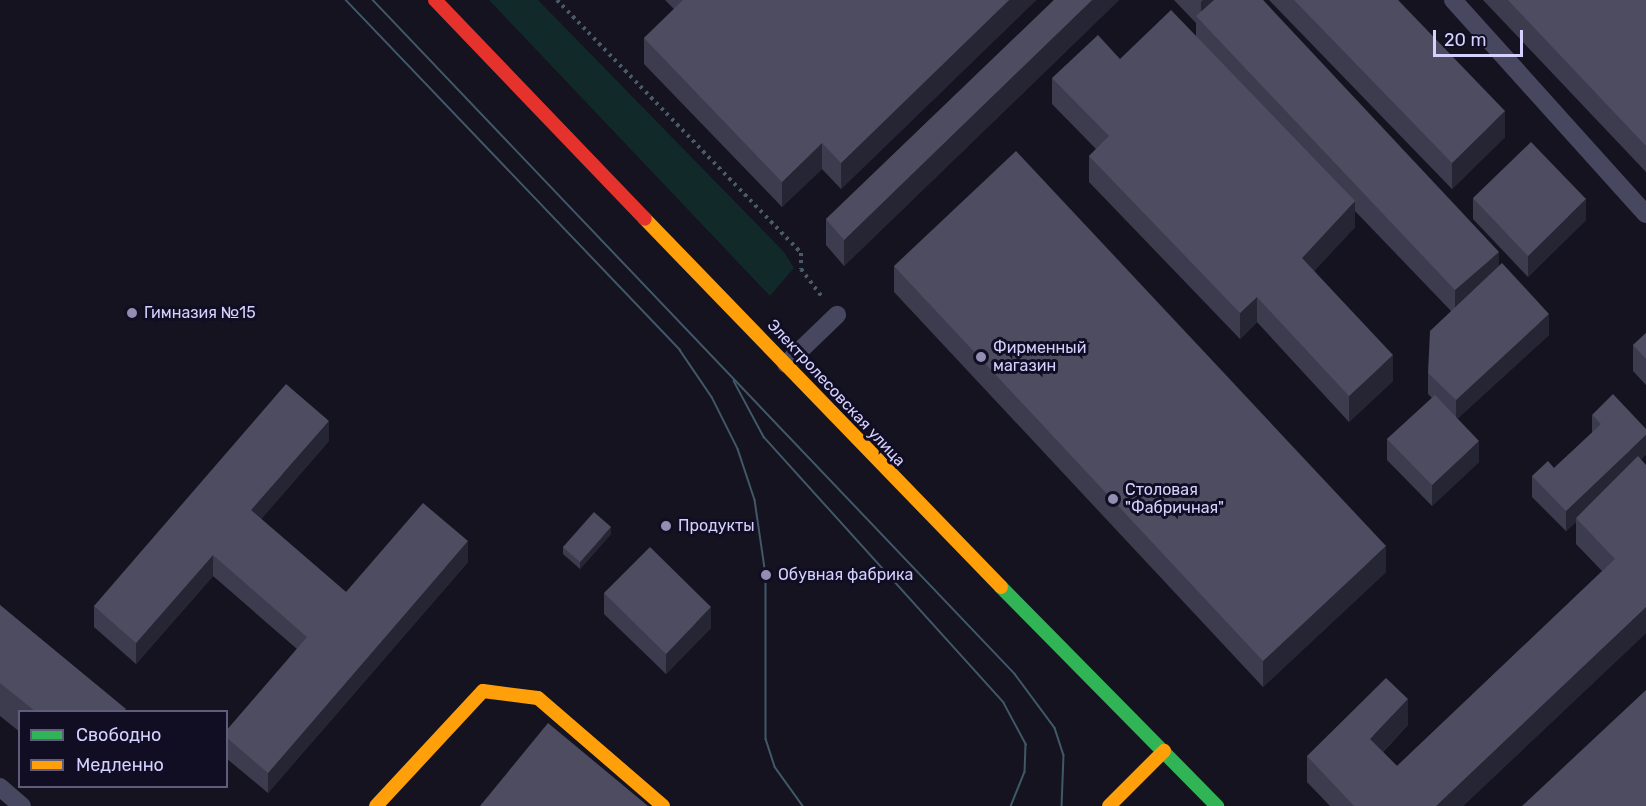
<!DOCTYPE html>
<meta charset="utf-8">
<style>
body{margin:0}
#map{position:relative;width:1646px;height:806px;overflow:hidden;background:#14131f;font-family:Rubik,sans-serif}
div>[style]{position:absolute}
.green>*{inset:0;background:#112a29}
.path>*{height:4px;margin-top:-2px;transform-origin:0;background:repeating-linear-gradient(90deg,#4a5a66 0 3px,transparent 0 7.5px)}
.lane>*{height:18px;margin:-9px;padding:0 9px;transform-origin:9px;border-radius:9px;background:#474860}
.fast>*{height:14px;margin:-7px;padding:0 7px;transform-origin:7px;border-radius:7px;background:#30b455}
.slow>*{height:14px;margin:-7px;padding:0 7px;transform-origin:7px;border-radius:7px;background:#ff9f0a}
.jam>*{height:14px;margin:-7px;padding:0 7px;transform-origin:7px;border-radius:7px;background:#e5322d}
.tram>*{height:1.5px;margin:-0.75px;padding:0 0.75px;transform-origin:0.75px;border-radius:0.75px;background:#405868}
.wall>*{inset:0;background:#3d3c4e}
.shaded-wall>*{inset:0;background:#262533}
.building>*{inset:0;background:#4e4c61}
.dots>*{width:16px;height:16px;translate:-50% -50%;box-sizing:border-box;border:3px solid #110e24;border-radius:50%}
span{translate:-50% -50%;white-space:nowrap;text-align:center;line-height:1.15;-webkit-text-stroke:6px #110e24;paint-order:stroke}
.poi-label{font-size:16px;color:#d4d1ff}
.left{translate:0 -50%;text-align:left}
.street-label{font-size:16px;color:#d4d1ff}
.legend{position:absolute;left:18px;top:710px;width:210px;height:78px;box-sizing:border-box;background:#110e24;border:2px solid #5f5c7c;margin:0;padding:8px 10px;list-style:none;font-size:18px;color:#d4d1ff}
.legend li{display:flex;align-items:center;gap:12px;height:30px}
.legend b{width:30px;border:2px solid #5f5c7c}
.scale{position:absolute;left:1433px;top:30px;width:90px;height:27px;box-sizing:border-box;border:3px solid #d4d1ff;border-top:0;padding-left:8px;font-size:18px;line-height:21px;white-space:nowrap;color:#d4d1ff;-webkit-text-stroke:4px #110e24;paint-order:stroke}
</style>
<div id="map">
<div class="green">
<div style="clip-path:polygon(489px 0,538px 0,784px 252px,794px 268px,770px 296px)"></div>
</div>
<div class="path">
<div style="left:557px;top:0;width:351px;rotate:46deg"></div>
<div style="left:801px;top:253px;width:16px;rotate:90deg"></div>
<div style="left:801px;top:269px;width:36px;rotate:53deg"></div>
</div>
<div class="lane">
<div style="left:1453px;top:0;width:288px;rotate:48deg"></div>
<div style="left:786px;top:364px;width:71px;rotate:-43.9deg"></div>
<div style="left:0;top:787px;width:29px;rotate:41deg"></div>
</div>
<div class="fast">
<div style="left:1001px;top:587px;width:308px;rotate:45.4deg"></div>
</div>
<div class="slow">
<div style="left:645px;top:219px;width:512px;rotate:45.95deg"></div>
<div style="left:376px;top:806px;width:157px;rotate:-47.1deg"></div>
<div style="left:483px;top:691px;width:55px;rotate:7.3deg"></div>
<div style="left:538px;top:698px;width:165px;rotate:40.8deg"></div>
<div style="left:1109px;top:806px;width:78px;rotate:-45deg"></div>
</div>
<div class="jam">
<div style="left:435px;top:0;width:303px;rotate:46.2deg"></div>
</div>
<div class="tram">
<div style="left:346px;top:0;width:484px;rotate:46.3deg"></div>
<div style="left:680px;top:350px;width:57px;rotate:55.8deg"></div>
<div style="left:712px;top:397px;width:58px;rotate:63.4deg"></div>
<div style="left:738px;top:449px;width:54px;rotate:71.6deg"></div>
<div style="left:755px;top:500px;width:76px;rotate:81.7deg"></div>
<div style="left:766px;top:575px;width:164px;rotate:90deg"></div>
<div style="left:766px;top:739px;width:29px;rotate:72deg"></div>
<div style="left:775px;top:767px;width:48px;rotate:54.3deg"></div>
<div style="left:373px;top:0;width:931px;rotate:46.39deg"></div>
<div style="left:1015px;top:674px;width:67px;rotate:53.5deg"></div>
<div style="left:1055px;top:728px;width:28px;rotate:72deg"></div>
<div style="left:1064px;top:755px;width:51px;rotate:92.2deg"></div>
<div style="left:734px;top:381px;width:64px;rotate:61.8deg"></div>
<div style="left:764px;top:437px;width:358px;rotate:47.9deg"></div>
<div style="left:1004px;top:703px;width:47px;rotate:61.8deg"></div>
<div style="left:1026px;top:744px;width:28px;rotate:92deg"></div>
<div style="left:1025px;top:772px;width:37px;rotate:112deg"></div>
</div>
<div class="wall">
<div style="clip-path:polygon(665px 0,1036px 0,841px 189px,822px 169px,782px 207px,644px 64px,644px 38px,674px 9px)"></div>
<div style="clip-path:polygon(1054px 0,1119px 0,844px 266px,826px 245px,826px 219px)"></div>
<div style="clip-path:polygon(1174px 0,1263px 0,1499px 266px,1549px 335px,1457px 419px,1479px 462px,1432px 506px,1387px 460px,1387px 439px,1432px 398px,1428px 394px,1428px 373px,1451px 311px,1355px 211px,1355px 227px,1314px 271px,1393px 381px,1349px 422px,1257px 322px,1240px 339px,1089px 182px,1089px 156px,1096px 149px,1052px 104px,1052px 78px,1120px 59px,1196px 36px,1196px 23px)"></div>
<div style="clip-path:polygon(1269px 0,1398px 0,1505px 137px,1452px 189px)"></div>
<div style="clip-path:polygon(1483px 0,1646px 0,1646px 172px)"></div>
<div style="clip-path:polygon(1473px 198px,1586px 220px,1528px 277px,1473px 219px)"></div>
<div style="clip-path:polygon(894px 266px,1386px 572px,1263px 687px,894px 292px)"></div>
<div style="clip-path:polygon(1646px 333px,1646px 385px,1633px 371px,1633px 345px)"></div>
<div style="clip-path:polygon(1592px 415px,1641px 460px,1646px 633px,1463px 806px,1330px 806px,1307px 782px,1307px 756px,1408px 725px,1383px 752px,1397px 766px,1602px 571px,1576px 544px,1576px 522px,1566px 531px,1532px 497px,1532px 476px,1554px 468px,1592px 433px)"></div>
<div style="clip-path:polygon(329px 441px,261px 519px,346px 592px,468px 562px,268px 793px,226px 758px,226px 731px,297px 649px,213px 576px,136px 664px,94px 627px,94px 606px)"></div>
<div style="clip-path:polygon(611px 534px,580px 569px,563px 554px,563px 547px)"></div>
<div style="clip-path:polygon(604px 593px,711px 628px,666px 674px,604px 614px)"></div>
<div style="clip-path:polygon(0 605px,126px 711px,20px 711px,20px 732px,0 716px)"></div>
</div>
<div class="shaded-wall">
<div style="clip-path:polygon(1009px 0,1036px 0,841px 189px,841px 163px)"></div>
<div style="clip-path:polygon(1092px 0,1119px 0,844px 266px,844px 240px)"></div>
<div style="clip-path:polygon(1203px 0,1231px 0,1201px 22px,1201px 2px)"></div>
<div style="clip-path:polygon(1505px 111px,1505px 137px,1452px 189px,1452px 163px)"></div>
<div style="clip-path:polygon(822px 143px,822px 169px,782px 207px,782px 182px)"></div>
<div style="clip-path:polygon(1586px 199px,1586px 220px,1528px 277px,1528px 256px)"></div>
<div style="clip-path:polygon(1355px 201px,1355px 227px,1302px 284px,1302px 258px)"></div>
<div style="clip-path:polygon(1499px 252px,1499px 278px,1455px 316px,1455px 290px)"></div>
<div style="clip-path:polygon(1257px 297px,1257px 322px,1240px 339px,1240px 313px)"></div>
<div style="clip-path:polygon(1549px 314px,1549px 335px,1456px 420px,1456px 400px)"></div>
<div style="clip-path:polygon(1393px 355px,1393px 381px,1349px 422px,1349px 396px)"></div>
<div style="clip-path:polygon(329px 421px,329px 441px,251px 531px,251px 510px)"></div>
<div style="clip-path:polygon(1646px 435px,1646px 455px,1578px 520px,1576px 518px,1576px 522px,1566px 531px,1566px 511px)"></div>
<div style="clip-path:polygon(1479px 441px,1479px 462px,1432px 506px,1432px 485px)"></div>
<div style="clip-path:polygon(611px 527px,611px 534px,580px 569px,580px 562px)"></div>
<div style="clip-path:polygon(468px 541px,468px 562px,268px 793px,268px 773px)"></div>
<div style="clip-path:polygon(1386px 546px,1386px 572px,1263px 687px,1263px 661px)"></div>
<div style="clip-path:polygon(213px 555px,213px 576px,136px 664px,136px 643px)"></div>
<div style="clip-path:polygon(711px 607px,711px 628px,666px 674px,666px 654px)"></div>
<div style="clip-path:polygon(1646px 607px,1646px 633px,1463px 806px,1436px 806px)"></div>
<div style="clip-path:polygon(1408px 699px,1408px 725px,1370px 765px,1370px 739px)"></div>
</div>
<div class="building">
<div style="clip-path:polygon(683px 0,1009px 0,841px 163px,822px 143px,782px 182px,644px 38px)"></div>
<div style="clip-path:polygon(1054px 0,1092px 0,844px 240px,826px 219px)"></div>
<div style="clip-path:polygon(1214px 0,1263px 0,1499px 252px,1455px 290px,1196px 16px)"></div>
<div style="clip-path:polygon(1294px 0,1398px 0,1505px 111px,1452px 163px)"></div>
<div style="clip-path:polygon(1508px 0,1646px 0,1646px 146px)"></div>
<div style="clip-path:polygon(1171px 10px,1355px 201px,1302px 258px,1393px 355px,1349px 396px,1257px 297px,1240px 313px,1089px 156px,1109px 136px,1052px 78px,1098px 35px,1120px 59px)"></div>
<div style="clip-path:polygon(1531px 142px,1586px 199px,1528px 256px,1473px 198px)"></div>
<div style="clip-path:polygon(1016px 151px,1386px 546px,1263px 661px,894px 266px)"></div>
<div style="clip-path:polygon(1502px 263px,1549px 314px,1456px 400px,1428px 373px,1430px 331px)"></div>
<div style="clip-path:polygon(1646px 333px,1646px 359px,1633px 345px)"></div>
<div style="clip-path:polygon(286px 384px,329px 421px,251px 510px,346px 592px,423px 503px,468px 541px,268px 773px,226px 737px,226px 731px,307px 637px,213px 555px,136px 643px,94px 606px)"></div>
<div style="clip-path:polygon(1613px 394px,1646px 429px,1646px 435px,1566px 511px,1532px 476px,1548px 461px,1554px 468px,1601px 424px,1592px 415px)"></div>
<div style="clip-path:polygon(1435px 395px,1479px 441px,1432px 485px,1387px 439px)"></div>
<div style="clip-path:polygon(1638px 456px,1646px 465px,1646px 607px,1436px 806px,1354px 806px,1307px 756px,1386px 678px,1408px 699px,1370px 739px,1397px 766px,1615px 559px,1576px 518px)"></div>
<div style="clip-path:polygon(594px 512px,611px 527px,580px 562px,563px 547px)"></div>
<div style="clip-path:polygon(650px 547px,711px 607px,666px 654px,604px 593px)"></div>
<div style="clip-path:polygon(0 605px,126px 709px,124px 711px,35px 711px,0 683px)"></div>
<div style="clip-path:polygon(1646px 690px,1646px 806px,1522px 806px)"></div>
<div style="clip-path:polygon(548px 723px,648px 806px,480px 806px)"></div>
</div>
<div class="dots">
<div style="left:132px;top:313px;background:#918eb1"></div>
<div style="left:981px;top:357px;background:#918eb1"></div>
<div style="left:1113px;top:499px;background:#918eb1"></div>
<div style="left:666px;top:526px;background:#918eb1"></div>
<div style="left:766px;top:575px;background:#918eb1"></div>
</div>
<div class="poi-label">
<span class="left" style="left:144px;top:313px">Гимназия №15</span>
<span class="left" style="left:993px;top:357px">Фирменный<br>магазин</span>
<span class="left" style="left:1125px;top:499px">Столовая<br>"Фабричная"</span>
<span class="left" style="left:678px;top:526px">Продукты</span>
<span class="left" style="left:778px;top:575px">Обувная фабрика</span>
</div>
<div class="street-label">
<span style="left:836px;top:393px;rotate:47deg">Электролесовская улица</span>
</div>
<ul class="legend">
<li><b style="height:8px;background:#30b455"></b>Свободно</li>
<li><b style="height:8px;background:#ff9f0a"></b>Медленно</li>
</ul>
<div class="scale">20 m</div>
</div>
